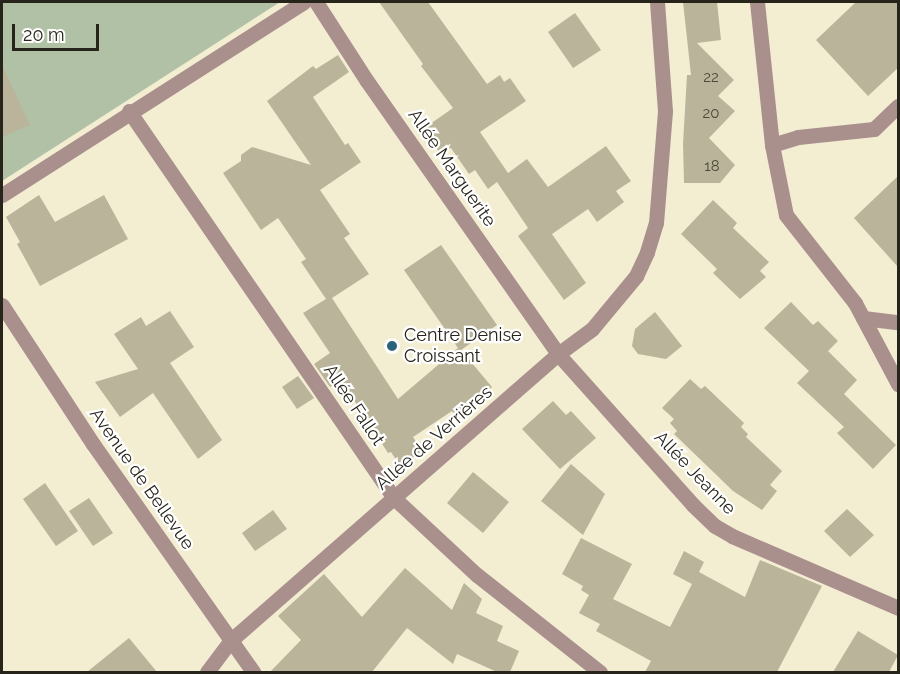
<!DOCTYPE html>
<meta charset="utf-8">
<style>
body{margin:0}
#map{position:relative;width:900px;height:674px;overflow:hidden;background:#f3edd2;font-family:Raleway,sans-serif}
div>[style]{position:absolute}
.green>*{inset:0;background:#b1c1a5}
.building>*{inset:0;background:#bab49a}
.street>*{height:15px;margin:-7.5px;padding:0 7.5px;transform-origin:7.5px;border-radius:7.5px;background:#a9908d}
.dots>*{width:16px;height:16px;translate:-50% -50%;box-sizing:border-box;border:3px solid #fff;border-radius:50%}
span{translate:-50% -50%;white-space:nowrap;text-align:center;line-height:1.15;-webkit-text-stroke:4.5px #fff;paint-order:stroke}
.number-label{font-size:15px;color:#4c493b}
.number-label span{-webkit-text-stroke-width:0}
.street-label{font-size:18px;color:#27251b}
.poi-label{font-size:18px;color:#27251b}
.left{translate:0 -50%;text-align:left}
.frame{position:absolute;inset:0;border:3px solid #27251b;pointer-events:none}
.scale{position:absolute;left:12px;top:24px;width:87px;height:27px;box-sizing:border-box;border:3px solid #27251b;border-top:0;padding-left:8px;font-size:18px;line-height:21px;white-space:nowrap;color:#27251b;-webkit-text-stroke:4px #fff;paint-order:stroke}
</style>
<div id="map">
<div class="green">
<div style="clip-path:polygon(2px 2px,280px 2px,2px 181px)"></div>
</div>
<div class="building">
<div style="clip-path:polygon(379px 2px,428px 2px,487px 84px,500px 75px,504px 82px,510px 78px,526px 101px,480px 132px,508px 173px,527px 159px,548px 187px,606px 146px,631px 181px,616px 191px,624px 202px,597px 222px,588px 209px,552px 234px,586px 283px,564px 300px,518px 236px,528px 228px,497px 182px,488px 189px,475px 170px,469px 174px,451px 148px,441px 155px,423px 129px,453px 108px,421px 66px,423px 64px)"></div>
<div style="clip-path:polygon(683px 2px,717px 2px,721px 40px,697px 43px,734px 80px,718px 96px,735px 111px,709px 138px,735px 165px,720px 183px,684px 183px,683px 144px,687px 75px,691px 75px)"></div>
<div style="clip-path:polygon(856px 2px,898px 2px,898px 68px,868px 96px,816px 40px)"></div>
<div style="clip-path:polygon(575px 13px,601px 50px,573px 68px,548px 32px)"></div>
<div style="clip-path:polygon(338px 55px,349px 72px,313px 97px,345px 145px,348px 143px,361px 162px,320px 190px,350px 234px,344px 238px,369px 274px,332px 298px,398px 399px,458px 348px,404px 270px,441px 245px,497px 325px,461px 350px,492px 387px,457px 417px,452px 411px,413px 437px,422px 451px,401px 467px,391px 452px,388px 453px,341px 380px,330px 387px,314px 364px,330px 353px,303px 313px,326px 299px,301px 262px,306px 259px,278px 218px,261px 230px,223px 173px,241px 161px,241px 155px,252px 147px,311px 165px,267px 101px,313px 66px,316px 69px)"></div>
<div style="clip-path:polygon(2px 65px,30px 125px,2px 137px)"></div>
<div style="clip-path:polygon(898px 176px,898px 267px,854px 218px)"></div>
<div style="clip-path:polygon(39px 195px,55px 222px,104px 195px,128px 239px,40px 286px,17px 244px,20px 242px,6px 217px)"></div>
<div style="clip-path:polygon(713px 200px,737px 223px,733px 228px,769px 262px,760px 271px,766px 277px,740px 299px,713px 273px,717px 269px,681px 234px)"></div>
<div style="clip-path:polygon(791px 302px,813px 325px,818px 321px,838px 341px,828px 351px,857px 380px,844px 394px,896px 445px,873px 469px,837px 433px,844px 427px,797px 383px,809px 371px,764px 328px)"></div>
<div style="clip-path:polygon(170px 311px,194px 347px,170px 363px,222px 440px,198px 459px,153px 393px,120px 417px,95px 382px,138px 369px,114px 334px,141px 317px,146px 326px)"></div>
<div style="clip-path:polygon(655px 312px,682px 346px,666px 359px,638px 354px,632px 346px,635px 329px)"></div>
<div style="clip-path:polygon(298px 376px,314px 398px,297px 409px,282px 387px)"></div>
<div style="clip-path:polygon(690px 379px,701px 389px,705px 386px,744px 423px,741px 427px,748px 434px,746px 437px,782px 471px,770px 485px,777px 491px,762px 510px,733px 491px,674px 434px,677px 431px,670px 423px,674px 419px,662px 408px)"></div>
<div style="clip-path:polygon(553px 401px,566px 415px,571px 411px,596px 438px,560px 469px,522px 429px)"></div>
<div style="clip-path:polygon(571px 464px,605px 494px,583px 535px,541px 501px)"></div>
<div style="clip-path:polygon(473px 472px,509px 502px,483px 533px,447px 503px)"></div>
<div style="clip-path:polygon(45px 483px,78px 531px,56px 546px,23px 499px)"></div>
<div style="clip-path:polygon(89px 498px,113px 533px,93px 546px,69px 511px)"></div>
<div style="clip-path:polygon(847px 509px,874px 535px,850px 557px,824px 531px)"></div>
<div style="clip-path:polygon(273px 510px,287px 529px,255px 551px,242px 533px)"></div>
<div style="clip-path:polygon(581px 538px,632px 564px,613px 599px,670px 627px,692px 584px,673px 574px,684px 551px,704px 562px,699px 572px,745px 597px,760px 560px,822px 586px,777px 672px,645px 672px,651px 661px,596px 631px,600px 624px,579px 613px,589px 595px,581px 590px,583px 586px,562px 574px)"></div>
<div style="clip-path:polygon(405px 568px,452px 610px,464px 583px,482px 599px,476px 613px,503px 626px,497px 641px,519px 651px,510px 672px,497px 672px,457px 654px,453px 664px,407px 628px,372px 672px,270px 672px,301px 640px,278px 616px,324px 574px,362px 617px)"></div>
<div style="clip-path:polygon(858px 631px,898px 655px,889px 672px,833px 672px)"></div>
<div style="clip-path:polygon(129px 638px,157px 672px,87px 672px)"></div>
</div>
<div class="street">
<div style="left:316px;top:2px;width:94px;rotate:57.2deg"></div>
<div style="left:367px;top:81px;width:333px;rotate:55deg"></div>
<div style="left:558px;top:354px;width:203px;rotate:48.2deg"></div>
<div style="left:693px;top:505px;width:30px;rotate:44deg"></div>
<div style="left:715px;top:526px;width:20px;rotate:30deg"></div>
<div style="left:732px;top:536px;width:181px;rotate:23.4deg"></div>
<div style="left:757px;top:2px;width:144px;rotate:84deg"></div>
<div style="left:772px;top:145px;width:71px;rotate:78.7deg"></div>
<div style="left:786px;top:215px;width:112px;rotate:51.9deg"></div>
<div style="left:855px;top:303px;width:92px;rotate:62deg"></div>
<div style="left:129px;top:111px;width:469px;rotate:55.6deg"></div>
<div style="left:394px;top:498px;width:113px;rotate:42.9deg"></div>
<div style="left:477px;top:575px;width:157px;rotate:38.3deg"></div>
<div style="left:772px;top:145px;width:27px;rotate:-17deg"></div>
<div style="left:798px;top:137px;width:76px;rotate:-6deg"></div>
<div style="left:874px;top:129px;width:33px;rotate:-44deg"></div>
<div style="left:2px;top:195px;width:358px;rotate:-32.6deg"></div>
<div style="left:2px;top:305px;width:166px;rotate:56.8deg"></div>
<div style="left:93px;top:444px;width:279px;rotate:54.9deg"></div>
<div style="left:863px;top:318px;width:35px;rotate:7deg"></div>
<div style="left:207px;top:672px;width:39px;rotate:-53deg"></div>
<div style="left:230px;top:641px;width:436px;rotate:-41.2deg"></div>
<div style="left:558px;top:354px;width:42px;rotate:-36.3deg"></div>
<div style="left:592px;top:329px;width:69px;rotate:-50.3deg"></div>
<div style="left:636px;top:276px;width:26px;rotate:-65deg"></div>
<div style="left:647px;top:252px;width:30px;rotate:-73deg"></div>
<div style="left:656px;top:223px;width:112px;rotate:-85.4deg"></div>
<div style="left:665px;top:111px;width:109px;rotate:-94.2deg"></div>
</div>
<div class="dots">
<div style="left:392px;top:346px;background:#29647c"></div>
</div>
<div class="number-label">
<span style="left:711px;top:78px">22</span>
<span style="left:711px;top:114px">20</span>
<span style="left:712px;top:167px">18</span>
</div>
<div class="street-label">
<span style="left:452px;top:168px;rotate:55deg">Allée Marguerite</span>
<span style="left:354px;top:405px;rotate:56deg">Allée Fallot</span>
<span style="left:434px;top:438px;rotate:-41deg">Allée de Verrières</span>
<span style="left:695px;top:473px;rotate:46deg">Allée Jeanne</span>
<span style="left:142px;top:479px;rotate:55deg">Avenue de Bellevue</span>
</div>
<div class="poi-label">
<span class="left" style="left:404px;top:346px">Centre Denise<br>Croissant</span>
</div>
<div class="frame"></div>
<div class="scale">20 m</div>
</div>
